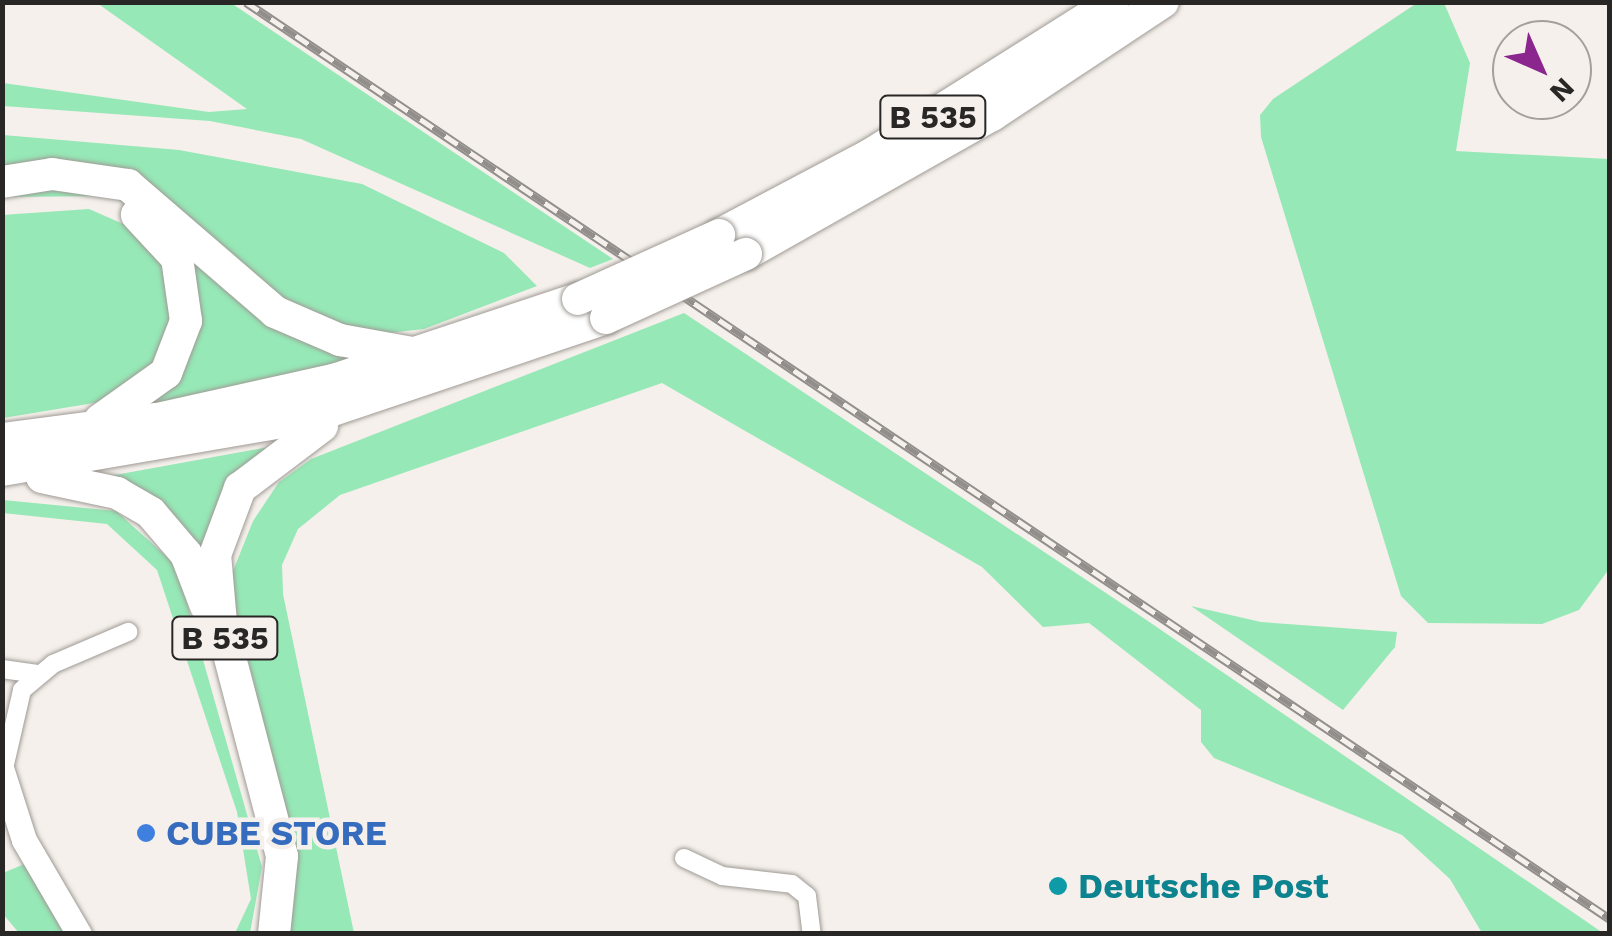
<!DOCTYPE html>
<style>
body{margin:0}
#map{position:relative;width:1612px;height:936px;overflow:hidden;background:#f5f0eb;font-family:"Work Sans",sans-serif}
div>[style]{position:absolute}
.green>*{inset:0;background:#96e8b6}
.roads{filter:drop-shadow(0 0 2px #9f9a95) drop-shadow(0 0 2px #9f9a95)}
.street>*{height:18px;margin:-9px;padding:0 9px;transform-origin:9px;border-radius:9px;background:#fff}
.secondary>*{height:25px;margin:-12.5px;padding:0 12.5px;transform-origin:12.5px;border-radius:12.5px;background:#fff}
.highway>*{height:32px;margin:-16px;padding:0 16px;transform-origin:16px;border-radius:16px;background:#fff}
.rail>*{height:9px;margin-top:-4.5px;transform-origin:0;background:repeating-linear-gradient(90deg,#f5f0eb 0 15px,#928e8b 0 30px);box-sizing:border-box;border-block:2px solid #928e8b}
.bridges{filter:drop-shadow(0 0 2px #9f9a95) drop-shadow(0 0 2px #9f9a95)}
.highway-bridge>*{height:32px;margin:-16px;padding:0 16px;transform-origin:16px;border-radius:16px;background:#fff}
.dots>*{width:28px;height:28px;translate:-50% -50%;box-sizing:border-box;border:5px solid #f5f0eb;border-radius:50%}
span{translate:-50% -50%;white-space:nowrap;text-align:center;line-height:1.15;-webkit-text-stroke:9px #f5f0eb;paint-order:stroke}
.shield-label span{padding:2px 8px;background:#f5f0eb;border:2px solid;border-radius:8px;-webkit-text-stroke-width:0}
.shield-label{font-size:32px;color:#292726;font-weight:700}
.shop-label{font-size:35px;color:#366cbe;font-weight:700}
.left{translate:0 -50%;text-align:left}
.culture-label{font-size:35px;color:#0d838f;font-weight:700}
.frame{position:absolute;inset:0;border:5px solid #292726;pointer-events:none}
.north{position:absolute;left:1492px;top:20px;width:100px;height:100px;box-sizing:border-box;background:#f5f0eb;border:2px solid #a3a09c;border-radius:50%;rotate:135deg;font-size:28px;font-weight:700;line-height:40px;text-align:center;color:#292726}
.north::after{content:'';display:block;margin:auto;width:35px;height:45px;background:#8a268d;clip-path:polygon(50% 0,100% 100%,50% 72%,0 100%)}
</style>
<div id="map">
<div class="green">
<div style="clip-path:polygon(97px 3px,231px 3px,613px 259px,590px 268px,301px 139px,210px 121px,3px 106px,3px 83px,209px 112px,247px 109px)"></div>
<div style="clip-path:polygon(1417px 3px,1444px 3px,1470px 63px,1456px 151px,1609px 159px,1609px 569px,1579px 610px,1542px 624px,1428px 623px,1401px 596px,1261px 137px,1260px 115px,1273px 99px)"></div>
<div style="clip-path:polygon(3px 135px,179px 150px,362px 184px,504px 253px,537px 286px,424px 329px,379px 334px,338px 326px,297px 309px,140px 182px,3px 167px)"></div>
<div style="clip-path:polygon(51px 185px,110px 190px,133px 201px,249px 307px,350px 354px,350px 362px,142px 409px,188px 343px,189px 275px,156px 222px,112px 196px,3px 197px)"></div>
<div style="clip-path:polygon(89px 209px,137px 230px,166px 262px,173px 312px,153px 365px,100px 402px,3px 418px,2px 215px)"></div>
<div style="clip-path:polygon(684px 313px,1145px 619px,1603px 933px,1482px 933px,1450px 879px,1402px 835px,1214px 758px,1201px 742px,1201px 710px,1089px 623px,1043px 627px,982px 567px,662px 383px,340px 495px,298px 529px,282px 565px,283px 594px,354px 933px,289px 933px,296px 859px,229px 581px,253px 521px,279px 482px,311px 459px)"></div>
<div style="clip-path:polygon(266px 448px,206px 570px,104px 477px,263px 448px)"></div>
<div style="clip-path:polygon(3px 500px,116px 511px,176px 565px,262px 867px,250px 933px,235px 933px,251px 899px,237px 812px,157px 570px,107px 524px,3px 513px)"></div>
<div style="clip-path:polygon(1191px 606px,1261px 622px,1397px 632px,1395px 647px,1343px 710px)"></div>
<div style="clip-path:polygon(29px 862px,65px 933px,19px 933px,3px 914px,3px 873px)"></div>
</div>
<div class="roads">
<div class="street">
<div style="left:2px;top:669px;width:34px;rotate:8deg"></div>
<div style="left:3px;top:773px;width:85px;rotate:-77.1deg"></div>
<div style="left:22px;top:690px;width:40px;rotate:-40deg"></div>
<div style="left:53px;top:664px;width:82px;rotate:-23.1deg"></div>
<div style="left:684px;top:858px;width:42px;rotate:25.3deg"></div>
<div style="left:722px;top:876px;width:70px;rotate:6.5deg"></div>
<div style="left:792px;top:884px;width:19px;rotate:39deg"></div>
<div style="left:807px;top:896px;width:38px;rotate:83deg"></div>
</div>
<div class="secondary">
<div style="left:2px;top:771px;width:72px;rotate:72.3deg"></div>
<div style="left:24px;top:840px;width:109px;rotate:59.7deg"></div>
</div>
<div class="highway">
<div style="left:2px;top:182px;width:51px;rotate:-9.1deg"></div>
<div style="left:52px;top:174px;width:77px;rotate:8.2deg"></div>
<div style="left:128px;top:185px;width:194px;rotate:40.8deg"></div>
<div style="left:275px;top:312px;width:71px;rotate:23.3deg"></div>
<div style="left:340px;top:340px;width:79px;rotate:10.2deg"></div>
<div style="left:719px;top:235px;width:171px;rotate:-27.9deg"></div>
<div style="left:870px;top:155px;width:287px;rotate:-32.2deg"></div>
<div style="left:746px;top:254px;width:283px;rotate:-29.5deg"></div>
<div style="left:992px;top:115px;width:205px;rotate:-33.5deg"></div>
<div style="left:100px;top:420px;width:81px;rotate:-35.5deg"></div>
<div style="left:166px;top:373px;width:56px;rotate:-69deg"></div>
<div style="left:186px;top:321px;width:64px;rotate:-98.1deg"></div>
<div style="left:177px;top:258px;width:59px;rotate:-132.9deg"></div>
<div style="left:2px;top:439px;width:156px;rotate:-7.4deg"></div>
<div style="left:157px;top:419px;width:184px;rotate:-12.5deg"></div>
<div style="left:337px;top:379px;width:254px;rotate:-18.4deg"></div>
<div style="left:2px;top:470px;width:314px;rotate:-9.7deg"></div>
<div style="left:312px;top:417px;width:310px;rotate:-18.6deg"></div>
<div style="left:42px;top:477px;width:77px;rotate:12deg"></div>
<div style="left:117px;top:493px;width:39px;rotate:30deg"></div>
<div style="left:151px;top:513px;width:54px;rotate:49.5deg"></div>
<div style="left:186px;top:554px;width:56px;rotate:69deg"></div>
<div style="left:274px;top:934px;width:78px;rotate:-84.1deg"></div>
<div style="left:282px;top:856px;width:241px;rotate:-104.7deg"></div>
<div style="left:221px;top:623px;width:68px;rotate:-95deg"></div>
<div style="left:215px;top:555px;width:72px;rotate:-69.5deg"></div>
<div style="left:240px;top:488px;width:103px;rotate:-37.1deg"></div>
</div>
</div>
<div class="rail">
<div style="left:246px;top:2px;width:1644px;rotate:33.91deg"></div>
</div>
<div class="bridges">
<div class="highway-bridge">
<div style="left:578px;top:299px;width:155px;rotate:-24.4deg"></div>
<div style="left:606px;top:318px;width:154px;rotate:-24.6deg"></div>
</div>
</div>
<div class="dots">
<div style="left:146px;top:833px;background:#3f7fe0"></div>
<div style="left:1058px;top:886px;background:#0f9aa8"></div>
</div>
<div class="shield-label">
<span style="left:933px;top:117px">B 535</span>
<span style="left:225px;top:638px">B 535</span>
</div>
<div class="shop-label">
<span class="left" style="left:166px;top:833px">CUBE STORE</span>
</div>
<div class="culture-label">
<span class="left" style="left:1078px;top:886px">Deutsche Post</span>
</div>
<div class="frame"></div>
<div class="north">N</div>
</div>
